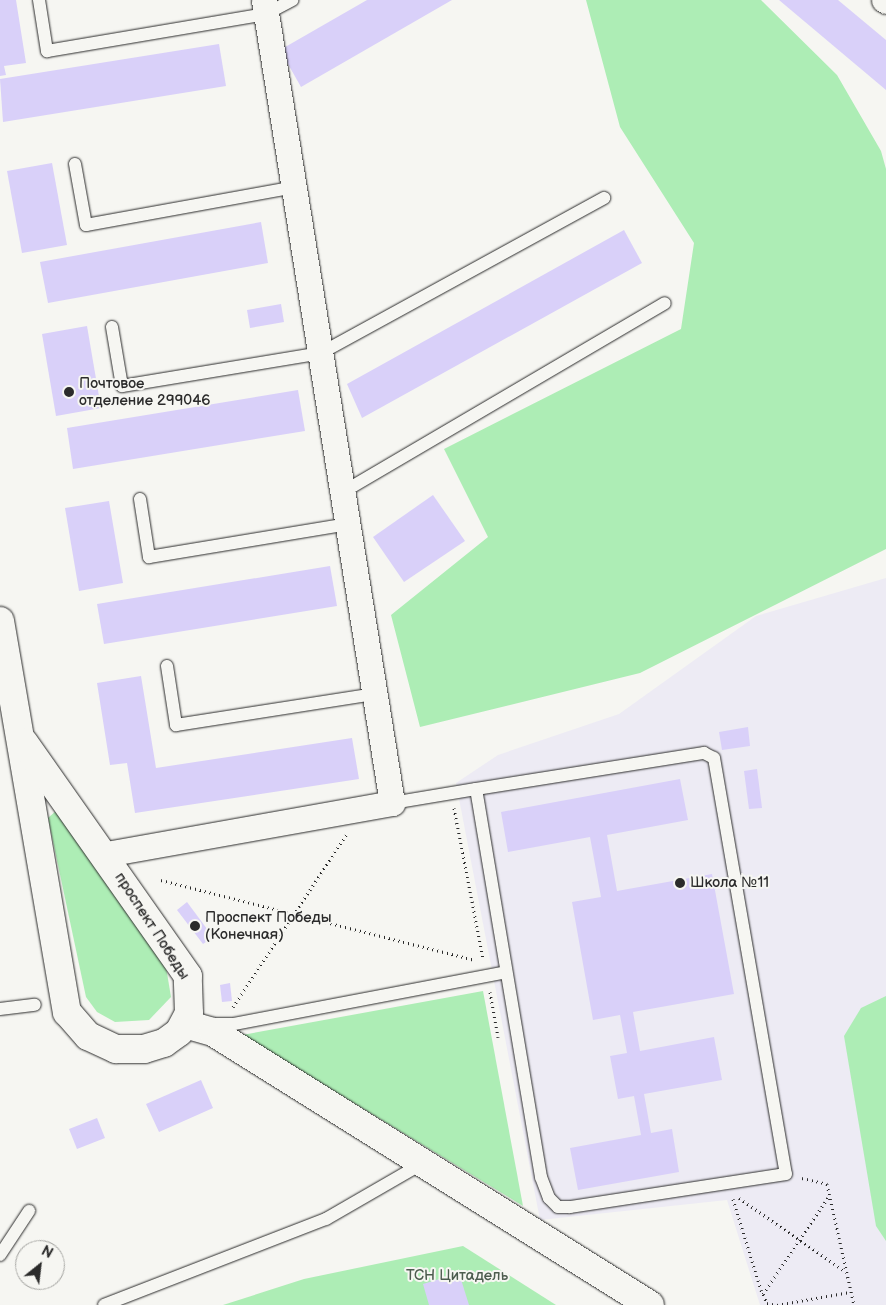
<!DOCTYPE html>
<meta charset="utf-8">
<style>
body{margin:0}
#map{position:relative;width:886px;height:1305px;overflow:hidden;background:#f6f6f2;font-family:"Balsamiq Sans",sans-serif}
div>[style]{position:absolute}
.built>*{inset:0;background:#edebf4}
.green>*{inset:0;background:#adedb5}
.building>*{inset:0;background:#d9d0f9}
.path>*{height:3px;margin-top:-1.5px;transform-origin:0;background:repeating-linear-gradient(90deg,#2b2b2b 0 1px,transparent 0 5px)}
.roads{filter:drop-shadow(0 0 1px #2b2b2b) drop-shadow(0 0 1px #2b2b2b)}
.lane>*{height:12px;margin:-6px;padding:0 6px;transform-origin:6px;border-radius:6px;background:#f6f6f2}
.street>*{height:25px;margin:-12.5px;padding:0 12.5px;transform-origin:12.5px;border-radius:12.5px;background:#f6f6f2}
.secondary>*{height:28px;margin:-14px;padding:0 14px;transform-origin:14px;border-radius:14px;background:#f6f6f2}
.dots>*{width:14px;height:14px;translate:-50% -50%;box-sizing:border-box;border:2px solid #f6f6f2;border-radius:50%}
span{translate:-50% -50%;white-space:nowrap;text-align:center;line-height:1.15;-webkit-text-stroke:4px #f6f6f2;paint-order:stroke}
.poi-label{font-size:15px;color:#2b2b2b}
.left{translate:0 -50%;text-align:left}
.street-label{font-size:15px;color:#2b2b2b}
.park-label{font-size:15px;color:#4c5c4e}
.north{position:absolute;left:15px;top:1240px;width:50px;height:50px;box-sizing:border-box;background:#f6f6f2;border:1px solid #a5a5a2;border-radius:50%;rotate:29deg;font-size:14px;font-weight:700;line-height:20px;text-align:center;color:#2b2b2b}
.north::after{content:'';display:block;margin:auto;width:18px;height:22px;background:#2b2b2b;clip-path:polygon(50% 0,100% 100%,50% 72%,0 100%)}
</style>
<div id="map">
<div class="built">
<div style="clip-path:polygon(886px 578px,886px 1305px,760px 1305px,727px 1200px,540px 1220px,456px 783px,498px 755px,619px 714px,756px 616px)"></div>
</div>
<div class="green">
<div style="clip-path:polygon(586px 0,761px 0,837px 75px,881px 151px,886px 169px,886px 549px,640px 673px,420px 727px,391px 615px,488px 537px,444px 449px,681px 329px,694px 243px,620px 127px)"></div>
<div style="clip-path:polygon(57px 810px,165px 961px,171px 997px,149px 1020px,115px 1022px,97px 1012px,86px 997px,48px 818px)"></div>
<div style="clip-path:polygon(483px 991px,523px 1206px,242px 1035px)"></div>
<div style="clip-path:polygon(886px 996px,886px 1241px,876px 1226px,844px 1036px,861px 1008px)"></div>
<div style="clip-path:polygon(463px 1246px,556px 1305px,223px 1305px,304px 1279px)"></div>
</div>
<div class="building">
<div style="clip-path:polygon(0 0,16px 0,26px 63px,4px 66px,6px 75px,0 76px)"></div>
<div style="clip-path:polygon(367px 0,452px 0,301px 87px,280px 50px)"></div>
<div style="clip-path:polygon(779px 0,838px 0,886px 40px,886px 90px)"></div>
<div style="clip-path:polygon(219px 44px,226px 86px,3px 122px,0 79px)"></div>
<div style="clip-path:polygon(52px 163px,67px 245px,22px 253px,7px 171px)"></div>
<div style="clip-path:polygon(261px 222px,268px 263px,48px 303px,40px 262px)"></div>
<div style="clip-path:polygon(624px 230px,642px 263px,362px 418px,347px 384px)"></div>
<div style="clip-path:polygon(281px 304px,284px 322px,250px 328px,247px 310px)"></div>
<div style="clip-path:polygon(87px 326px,101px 408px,56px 416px,42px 334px)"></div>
<div style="clip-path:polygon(298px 390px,305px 431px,73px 469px,67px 428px)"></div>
<div style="clip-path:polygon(433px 495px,465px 541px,404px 582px,373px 537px)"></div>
<div style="clip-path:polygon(109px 501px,123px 583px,79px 591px,65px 508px)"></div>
<div style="clip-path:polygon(330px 566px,337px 606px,104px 644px,97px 604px)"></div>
<div style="clip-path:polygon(141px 676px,156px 768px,352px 738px,359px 779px,135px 813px,127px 763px,110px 765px,97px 683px)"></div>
<div style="clip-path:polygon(748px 727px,750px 746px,722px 750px,719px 732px)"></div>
<div style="clip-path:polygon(757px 769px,762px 808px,749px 809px,744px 771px)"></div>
<div style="clip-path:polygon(680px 779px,688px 820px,607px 835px,617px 891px,712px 874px,734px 994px,633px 1012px,640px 1051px,714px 1037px,722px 1080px,644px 1094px,651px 1133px,672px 1129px,679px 1172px,578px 1190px,570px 1148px,641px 1135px,634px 1096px,618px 1099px,610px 1056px,627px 1053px,620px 1015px,593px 1020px,572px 902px,601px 897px,590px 837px,508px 852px,501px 812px)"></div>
<div style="clip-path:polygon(187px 902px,213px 937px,203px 944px,177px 910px)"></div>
<div style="clip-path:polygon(230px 983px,232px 1001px,222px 1002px,220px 985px)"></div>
<div style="clip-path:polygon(201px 1080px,213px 1108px,159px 1132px,146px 1104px)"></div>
<div style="clip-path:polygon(97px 1118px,105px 1138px,77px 1149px,69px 1129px)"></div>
<div style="clip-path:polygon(459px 1273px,469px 1305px,429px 1305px,423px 1284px)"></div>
</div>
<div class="path">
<div style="left:454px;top:808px;width:154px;rotate:79.1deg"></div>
<div style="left:161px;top:880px;width:323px;rotate:14.3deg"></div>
<div style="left:490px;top:992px;width:46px;rotate:79.9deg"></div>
<div style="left:233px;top:1007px;width:206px;rotate:-56.7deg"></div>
<div style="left:802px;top:1178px;width:26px;rotate:13deg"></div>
<div style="left:827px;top:1184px;width:124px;rotate:77.4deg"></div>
<div style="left:739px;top:1198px;width:129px;rotate:34.6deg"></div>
<div style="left:733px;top:1199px;width:95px;rotate:72.9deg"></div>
<div style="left:761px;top:1290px;width:14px;rotate:65deg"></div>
<div style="left:767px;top:1303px;width:9px;rotate:13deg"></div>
<div style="left:763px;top:1294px;width:118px;rotate:-56deg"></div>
<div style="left:777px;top:1305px;width:74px;rotate:-10.1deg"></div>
</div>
<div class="roads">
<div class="lane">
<div style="left:39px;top:0;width:52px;rotate:81.1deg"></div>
<div style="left:47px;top:51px;width:222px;rotate:-9.6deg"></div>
<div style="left:266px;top:14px;width:30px;rotate:-28deg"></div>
<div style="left:75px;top:164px;width:62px;rotate:79.8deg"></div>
<div style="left:86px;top:225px;width:212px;rotate:-10.3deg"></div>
<div style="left:112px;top:327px;width:60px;rotate:80.4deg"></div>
<div style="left:122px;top:386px;width:202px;rotate:-9.4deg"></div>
<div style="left:321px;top:353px;width:323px;rotate:-28.7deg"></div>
<div style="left:343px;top:492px;width:373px;rotate:-30.4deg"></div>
<div style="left:140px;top:499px;width:59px;rotate:81.2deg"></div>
<div style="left:149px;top:557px;width:202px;rotate:-9.4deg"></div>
<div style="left:167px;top:666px;width:60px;rotate:81.3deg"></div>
<div style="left:176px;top:725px;width:200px;rotate:-8.9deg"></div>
<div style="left:392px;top:803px;width:85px;rotate:-9.5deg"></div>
<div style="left:476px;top:789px;width:231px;rotate:-9deg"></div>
<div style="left:704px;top:753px;width:11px;rotate:27deg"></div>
<div style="left:714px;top:758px;width:422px;rotate:80.2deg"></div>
<div style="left:786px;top:1174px;width:219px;rotate:171.3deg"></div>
<div style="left:570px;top:1207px;width:12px;rotate:180deg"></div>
<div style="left:558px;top:1207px;width:13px;rotate:-135deg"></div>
<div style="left:549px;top:1198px;width:22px;rotate:-111deg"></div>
<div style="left:541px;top:1177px;width:393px;rotate:-99.5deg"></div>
<div style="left:0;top:1009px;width:35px;rotate:-7deg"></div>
<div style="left:210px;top:1024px;width:24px"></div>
<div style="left:234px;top:1024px;width:277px;rotate:-10.8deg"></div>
<div style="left:0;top:1255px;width:53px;rotate:-56.6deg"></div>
<div style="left:104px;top:1305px;width:238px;rotate:-21.2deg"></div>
<div style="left:326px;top:1219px;width:112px;rotate:-30deg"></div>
</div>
<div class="street">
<div style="left:884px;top:0;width:2px;rotate:27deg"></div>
<div style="left:106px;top:854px;width:291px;rotate:-10.1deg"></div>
<div style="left:392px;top:803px;width:813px;rotate:-99.06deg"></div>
</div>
<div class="secondary">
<div style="left:0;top:621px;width:397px;rotate:80.3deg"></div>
<div style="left:67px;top:1012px;width:32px;rotate:49deg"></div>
<div style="left:88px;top:1036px;width:31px;rotate:25deg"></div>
<div style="left:116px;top:1049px;width:28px"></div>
<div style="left:144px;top:1049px;width:21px;rotate:-17deg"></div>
<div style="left:164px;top:1043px;width:19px;rotate:-36deg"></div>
<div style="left:179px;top:1032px;width:21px;rotate:-62deg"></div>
<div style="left:189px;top:1013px;width:37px;rotate:-92deg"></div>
<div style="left:188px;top:976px;width:285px;rotate:-125.1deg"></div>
<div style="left:185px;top:1024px;width:29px;rotate:16deg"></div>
<div style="left:213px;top:1032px;width:515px;rotate:31.99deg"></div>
</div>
</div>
<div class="dots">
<div style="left:69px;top:392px;background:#2b2b2b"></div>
<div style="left:680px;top:883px;background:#2b2b2b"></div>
<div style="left:195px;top:926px;background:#2b2b2b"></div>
</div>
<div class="poi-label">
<span class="left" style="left:79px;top:392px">Почтовое<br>отделение 299046</span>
<span class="left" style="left:690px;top:883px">Школа №11</span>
<span class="left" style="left:205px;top:926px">Проспект Победы<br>(Конечная)</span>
</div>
<div class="street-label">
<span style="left:152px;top:926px;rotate:57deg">проспект Победы</span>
</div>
<div class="park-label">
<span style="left:457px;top:1276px">ТСН Цитадель</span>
</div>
<div class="north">N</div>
</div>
